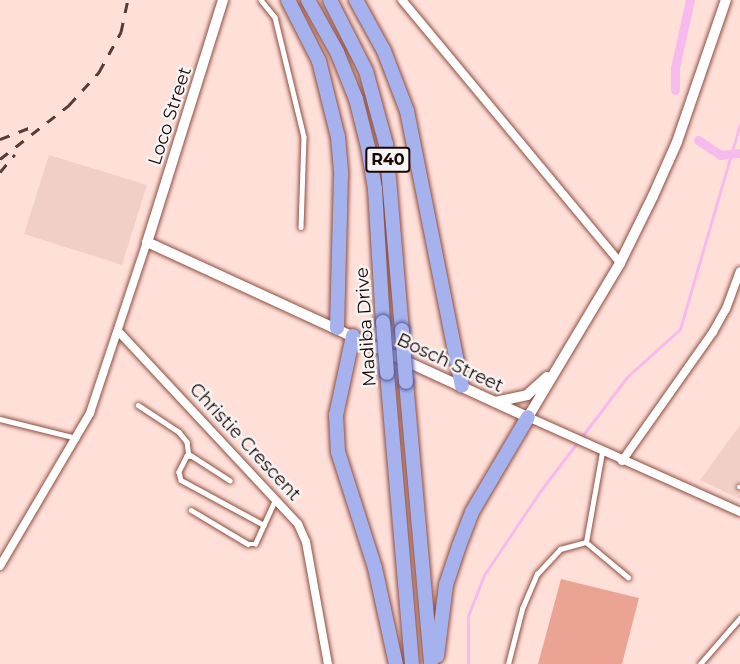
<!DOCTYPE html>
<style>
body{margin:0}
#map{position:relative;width:740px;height:664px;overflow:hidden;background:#ffe0d9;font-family:Montserrat,sans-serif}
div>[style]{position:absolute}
.built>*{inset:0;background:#f1cfc7}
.stream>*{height:3px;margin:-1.5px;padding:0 1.5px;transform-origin:1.5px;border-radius:1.5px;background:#f7baec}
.canal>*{height:9px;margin:-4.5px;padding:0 4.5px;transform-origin:4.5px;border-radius:4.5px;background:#f7baec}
.building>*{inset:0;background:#eba394}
.roads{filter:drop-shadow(0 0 2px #8d4d40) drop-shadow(0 0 2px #8d4d40)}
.service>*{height:4.5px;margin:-2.25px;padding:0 2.25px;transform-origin:2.25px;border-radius:2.25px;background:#fff}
.minor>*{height:8px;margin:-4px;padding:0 4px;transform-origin:4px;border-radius:4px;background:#fff}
.tertiary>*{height:10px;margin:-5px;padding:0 5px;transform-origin:5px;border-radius:5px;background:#fff}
.primary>*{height:14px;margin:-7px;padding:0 7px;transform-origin:7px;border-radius:7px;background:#a6b2ee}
.rail>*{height:3px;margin-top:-1.5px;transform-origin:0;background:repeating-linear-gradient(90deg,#553c38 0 10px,transparent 0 20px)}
.bridges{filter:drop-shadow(0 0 2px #4f5494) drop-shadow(0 0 2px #4f5494)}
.primary-bridge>*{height:14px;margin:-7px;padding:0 7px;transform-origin:7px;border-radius:7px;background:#a6b2ee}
span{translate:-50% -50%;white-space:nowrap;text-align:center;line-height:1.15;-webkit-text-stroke:4.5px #f5f5f5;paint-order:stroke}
.shield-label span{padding:2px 4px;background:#f5f5f5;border:2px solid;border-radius:4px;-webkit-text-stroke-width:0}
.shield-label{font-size:16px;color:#1c0502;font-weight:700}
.street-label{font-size:18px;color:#1c0502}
</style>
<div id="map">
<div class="built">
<div style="clip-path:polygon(49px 155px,147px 185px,122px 265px,24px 234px)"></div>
<div style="clip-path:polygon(740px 425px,740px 499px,700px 480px)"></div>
</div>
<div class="stream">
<div style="left:468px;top:664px;width:48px;rotate:-90deg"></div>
<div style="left:468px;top:616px;width:44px;rotate:-68.7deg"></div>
<div style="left:484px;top:575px;width:102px;rotate:-56.2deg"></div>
<div style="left:541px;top:490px;width:143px;rotate:-52.7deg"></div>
<div style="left:628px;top:376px;width:70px;rotate:-42.1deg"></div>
<div style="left:680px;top:329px;width:214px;rotate:-73.7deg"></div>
</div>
<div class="canal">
<div style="left:675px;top:90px;width:22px;rotate:-90deg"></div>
<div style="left:675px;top:68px;width:70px;rotate:-77.6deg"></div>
<div style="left:698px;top:140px;width:27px;rotate:34deg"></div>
<div style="left:720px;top:155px;width:20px;rotate:-6deg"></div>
</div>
<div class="building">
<div style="clip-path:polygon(561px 579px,639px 598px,622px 664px,538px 664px)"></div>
</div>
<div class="roads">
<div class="service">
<div style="left:261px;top:0;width:22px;rotate:51deg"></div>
<div style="left:275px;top:17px;width:123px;rotate:76.4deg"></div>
<div style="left:304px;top:137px;width:90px;rotate:91.9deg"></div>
<div style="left:138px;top:405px;width:49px;rotate:33.4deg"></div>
<div style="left:179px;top:432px;width:13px;rotate:51deg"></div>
<div style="left:187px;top:442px;width:14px;rotate:82deg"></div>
<div style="left:0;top:419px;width:79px;rotate:13.9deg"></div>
<div style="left:230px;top:481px;width:46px;rotate:-147.3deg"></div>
<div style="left:191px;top:456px;width:4px;rotate:180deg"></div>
<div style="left:187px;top:456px;width:18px;rotate:117deg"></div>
<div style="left:179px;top:472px;width:8px;rotate:76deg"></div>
<div style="left:181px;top:480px;width:94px;rotate:28.5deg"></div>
<div style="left:739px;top:487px;width:1px"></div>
<div style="left:191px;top:510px;width:66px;rotate:30.8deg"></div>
<div style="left:248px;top:544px;width:7px"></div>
<div style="left:255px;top:544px;width:48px;rotate:-65.6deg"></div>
<div style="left:586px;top:542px;width:91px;rotate:-79.9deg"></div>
<div style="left:508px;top:664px;width:57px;rotate:-75.7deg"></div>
<div style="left:522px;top:609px;width:38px;rotate:-67deg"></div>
<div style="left:537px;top:574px;width:34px;rotate:-47deg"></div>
<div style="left:560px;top:549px;width:27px;rotate:-15deg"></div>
<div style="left:586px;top:542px;width:55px;rotate:39.8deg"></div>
<div style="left:700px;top:664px;width:61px;rotate:-49deg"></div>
</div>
<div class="minor">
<div style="left:402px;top:0;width:342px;rotate:50.3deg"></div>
<div style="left:118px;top:331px;width:264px;rotate:47deg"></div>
<div style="left:298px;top:524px;width:20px;rotate:66deg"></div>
<div style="left:306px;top:542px;width:124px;rotate:79.8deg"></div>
<div style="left:528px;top:417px;width:232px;rotate:24.1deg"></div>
<div style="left:622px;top:461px;width:158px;rotate:-54.8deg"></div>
<div style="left:713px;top:332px;width:26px;rotate:-61deg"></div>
<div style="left:726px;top:309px;width:40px;rotate:-69.8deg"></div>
<div style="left:0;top:566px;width:178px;rotate:-59.5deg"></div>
<div style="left:90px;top:413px;width:180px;rotate:-71.6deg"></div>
</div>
<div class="tertiary">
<div style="left:223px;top:0;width:254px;rotate:107.4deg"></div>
<div style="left:147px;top:242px;width:419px;rotate:24.7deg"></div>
<div style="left:528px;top:417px;width:179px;rotate:-59.1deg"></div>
<div style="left:620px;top:263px;width:75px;rotate:-63.8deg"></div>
<div style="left:653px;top:196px;width:59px;rotate:-66deg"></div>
<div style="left:677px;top:142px;width:150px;rotate:-71deg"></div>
<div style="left:495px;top:402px;width:33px;rotate:-12deg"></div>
<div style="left:527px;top:395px;width:27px;rotate:-42deg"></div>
</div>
<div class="primary">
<div style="left:288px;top:0;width:68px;rotate:63.1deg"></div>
<div style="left:319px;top:61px;width:78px;rotate:76deg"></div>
<div style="left:338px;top:137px;width:38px;rotate:85deg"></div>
<div style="left:341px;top:175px;width:153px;rotate:91.5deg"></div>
<div style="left:308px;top:0;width:60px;rotate:60.9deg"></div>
<div style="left:337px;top:52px;width:51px;rotate:68deg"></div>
<div style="left:356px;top:99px;width:49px;rotate:76deg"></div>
<div style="left:368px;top:147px;width:43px;rotate:80.5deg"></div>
<div style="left:375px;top:189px;width:133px;rotate:86.6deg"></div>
<div style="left:330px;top:0;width:80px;rotate:63.1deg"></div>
<div style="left:366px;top:71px;width:76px;rotate:74.7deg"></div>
<div style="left:386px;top:144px;width:187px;rotate:85.1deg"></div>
<div style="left:356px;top:0;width:58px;rotate:61.2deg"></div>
<div style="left:384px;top:51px;width:64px;rotate:69deg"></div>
<div style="left:407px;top:111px;width:280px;rotate:78.7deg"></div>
<div style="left:353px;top:336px;width:81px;rotate:102.1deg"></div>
<div style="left:336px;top:415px;width:37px;rotate:87deg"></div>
<div style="left:338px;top:452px;width:122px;rotate:72.3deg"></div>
<div style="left:375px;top:568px;width:98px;rotate:77.7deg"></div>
<div style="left:387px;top:373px;width:292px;rotate:85.1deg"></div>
<div style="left:406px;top:382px;width:283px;rotate:84.9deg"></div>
<div style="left:437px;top:656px;width:72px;rotate:-82.8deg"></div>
<div style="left:446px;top:585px;width:41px;rotate:-71.6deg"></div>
<div style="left:459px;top:546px;width:36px;rotate:-69deg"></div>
<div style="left:472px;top:512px;width:110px;rotate:-59.5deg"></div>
</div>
</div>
<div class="rail">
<div style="left:0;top:139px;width:39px;rotate:-21deg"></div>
<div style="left:0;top:159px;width:88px;rotate:-38deg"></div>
<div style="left:69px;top:105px;width:45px;rotate:-47.7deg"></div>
<div style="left:99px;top:72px;width:46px;rotate:-61.2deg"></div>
<div style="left:121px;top:32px;width:33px;rotate:-78deg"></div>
<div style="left:0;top:172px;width:23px;rotate:-50deg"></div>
</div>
<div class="bridges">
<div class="primary-bridge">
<div style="left:383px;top:322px;width:51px;rotate:85.5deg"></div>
<div style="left:402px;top:330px;width:52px;rotate:85.6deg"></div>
</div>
</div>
<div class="shield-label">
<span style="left:388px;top:160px">R40</span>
</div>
<div class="street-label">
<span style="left:170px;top:116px;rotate:-72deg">Loco Street</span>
<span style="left:366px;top:327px;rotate:-94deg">Madiba Drive</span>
<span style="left:450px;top:363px;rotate:25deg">Bosch Street</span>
<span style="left:245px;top:442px;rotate:47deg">Christie Crescent</span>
</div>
</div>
